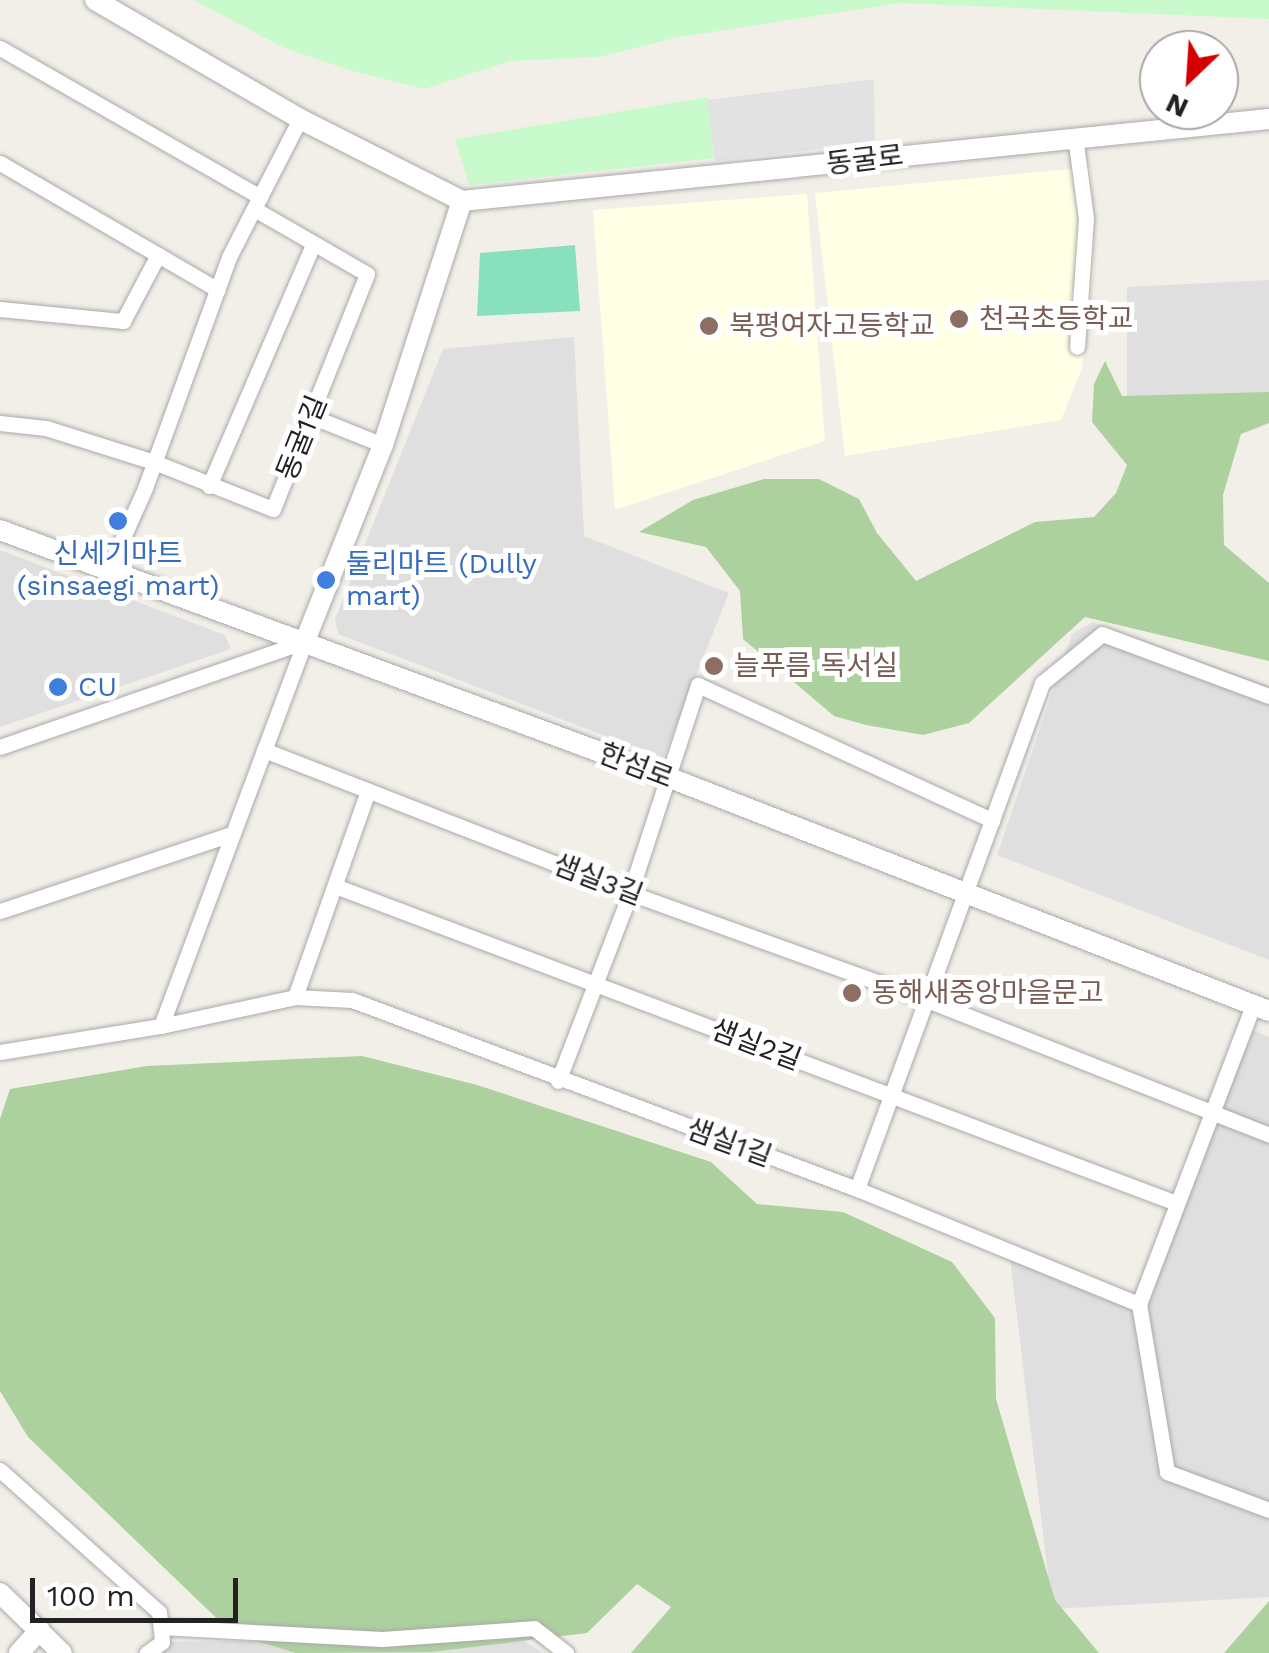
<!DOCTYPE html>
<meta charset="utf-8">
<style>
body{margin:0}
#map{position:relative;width:1269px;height:1653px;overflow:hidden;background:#f2efe9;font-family:"Work Sans","Noto Sans KR",sans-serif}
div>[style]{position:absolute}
.residential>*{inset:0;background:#e0dfdf}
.education>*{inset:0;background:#ffffe5}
.forest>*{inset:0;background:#add19e}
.park>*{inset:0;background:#c8facc}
.pitch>*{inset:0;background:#88e0be}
.parking>*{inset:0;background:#e2e2e2}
.roads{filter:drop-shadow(0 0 2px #a9a9a9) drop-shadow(0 0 2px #a9a9a9)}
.minor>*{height:15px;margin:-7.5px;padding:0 7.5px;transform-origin:7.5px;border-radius:7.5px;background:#fff}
.tertiary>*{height:20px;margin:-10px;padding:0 10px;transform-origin:10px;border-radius:10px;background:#fff}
.dots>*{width:28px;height:28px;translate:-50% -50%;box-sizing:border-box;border:5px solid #fff;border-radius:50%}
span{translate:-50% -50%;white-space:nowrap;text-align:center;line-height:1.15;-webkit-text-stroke:10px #fff;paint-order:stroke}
.street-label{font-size:28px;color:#222}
.education-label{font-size:28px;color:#785e54}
.left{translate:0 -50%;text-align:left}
.shop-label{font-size:28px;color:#366cbe}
.north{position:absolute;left:1139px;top:30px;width:100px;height:100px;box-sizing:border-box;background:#fff;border:2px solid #a7a7a7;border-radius:50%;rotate:205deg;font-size:28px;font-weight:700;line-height:40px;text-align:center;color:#222}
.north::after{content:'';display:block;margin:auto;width:35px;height:45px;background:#d40000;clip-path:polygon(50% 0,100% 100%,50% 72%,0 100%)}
.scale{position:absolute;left:30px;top:1578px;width:208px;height:45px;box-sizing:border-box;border:5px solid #222;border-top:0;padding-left:12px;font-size:30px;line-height:35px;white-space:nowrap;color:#222;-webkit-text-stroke:8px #fff;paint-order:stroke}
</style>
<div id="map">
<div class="residential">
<div style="clip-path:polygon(1269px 280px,1269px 404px,1127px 410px,1127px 287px)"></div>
<div style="clip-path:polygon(574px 337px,584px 536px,729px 593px,663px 758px,338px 634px,335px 619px,443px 349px)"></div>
<div style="clip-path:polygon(0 550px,225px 635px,231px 649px,0 727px)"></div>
<div style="clip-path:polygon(1093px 622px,1269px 686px,1269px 960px,997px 855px,1072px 634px)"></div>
<div style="clip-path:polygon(1251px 1030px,1269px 1037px,1269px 1597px,1052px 1609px,1010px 1258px,1147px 1307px)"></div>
<div style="clip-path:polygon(521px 1639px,543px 1653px,156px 1653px,167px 1642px)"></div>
</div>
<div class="education">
<div style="clip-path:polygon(1091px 167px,1094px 270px,1082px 368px,1061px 420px,845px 456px,815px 193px)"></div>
<div style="clip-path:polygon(807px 194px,825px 441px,615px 510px,593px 210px)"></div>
</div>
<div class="forest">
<div style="clip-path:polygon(1105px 361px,1122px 396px,1269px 392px,1269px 423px,1241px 434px,1223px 495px,1224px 545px,1269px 583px,1269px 661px,1085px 617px,969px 723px,923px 735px,866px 725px,834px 716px,743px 639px,740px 591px,706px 547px,639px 532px,693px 500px,764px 479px,819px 479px,859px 499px,877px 533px,916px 581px,1035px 522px,1094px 517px,1116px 493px,1127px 465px,1092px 422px,1094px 384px)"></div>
<div style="clip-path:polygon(362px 1056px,477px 1085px,711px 1162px,757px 1204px,843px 1212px,952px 1262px,995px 1318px,996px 1399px,1055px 1600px,1099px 1653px,631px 1653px,671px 1607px,637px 1584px,587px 1633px,431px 1652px,296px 1653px,233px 1634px,28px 1437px,0 1391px,0 1119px,10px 1089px,147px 1066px)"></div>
<div style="clip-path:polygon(1269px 1601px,1269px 1653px,1224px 1653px)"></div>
</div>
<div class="park">
<div style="clip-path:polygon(194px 0,1269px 0,1269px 19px,900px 3px,674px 38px,599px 57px,511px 61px,424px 89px,349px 70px,284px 48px)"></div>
<div style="clip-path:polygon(707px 97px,714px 158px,469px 185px,455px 139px)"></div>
</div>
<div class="pitch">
<div style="clip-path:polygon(575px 245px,580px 311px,477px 316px,480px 253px)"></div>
</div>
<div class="parking">
<div style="clip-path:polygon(874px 79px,875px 143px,715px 161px,707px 100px)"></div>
</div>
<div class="roads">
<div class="minor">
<div style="left:0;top:48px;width:300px;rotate:29.8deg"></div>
<div style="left:1075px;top:136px;width:83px;rotate:82.4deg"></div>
<div style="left:1086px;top:218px;width:129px;rotate:94deg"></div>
<div style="left:0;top:163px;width:252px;rotate:30.2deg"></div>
<div style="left:0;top:309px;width:124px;rotate:5.6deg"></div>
<div style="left:123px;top:321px;width:75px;rotate:-62.1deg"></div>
<div style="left:311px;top:416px;width:78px;rotate:21.9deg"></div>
<div style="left:0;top:423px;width:46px;rotate:6.2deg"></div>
<div style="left:46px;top:428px;width:113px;rotate:17.5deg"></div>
<div style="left:154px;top:462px;width:128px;rotate:21.6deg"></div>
<div style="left:273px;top:509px;width:253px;rotate:-68.2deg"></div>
<div style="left:367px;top:274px;width:128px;rotate:-150deg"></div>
<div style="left:209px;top:486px;width:263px;rotate:-66.7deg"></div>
<div style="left:109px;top:569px;width:89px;rotate:-66deg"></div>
<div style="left:145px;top:488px;width:246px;rotate:-70deg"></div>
<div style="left:229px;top:257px;width:155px;rotate:-62.8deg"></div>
<div style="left:0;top:747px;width:321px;rotate:-19.1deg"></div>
<div style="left:264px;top:750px;width:393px;rotate:21.3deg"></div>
<div style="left:630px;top:893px;width:316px;rotate:19.8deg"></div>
<div style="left:927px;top:1000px;width:368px;rotate:21.5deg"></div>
<div style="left:992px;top:820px;width:146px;rotate:-69.9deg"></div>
<div style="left:1042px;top:683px;width:77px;rotate:-39.2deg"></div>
<div style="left:1102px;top:634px;width:178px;rotate:20.4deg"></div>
<div style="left:335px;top:886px;width:899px;rotate:20.65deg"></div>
<div style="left:0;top:911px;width:244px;rotate:-18.4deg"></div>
<div style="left:295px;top:997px;width:219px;rotate:-70.5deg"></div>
<div style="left:161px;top:1026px;width:411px;rotate:-69.5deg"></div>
<div style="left:0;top:1052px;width:163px;rotate:-9.2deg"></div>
<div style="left:161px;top:1026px;width:137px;rotate:-12.2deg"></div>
<div style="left:295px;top:997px;width:57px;rotate:3deg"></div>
<div style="left:352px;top:1000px;width:539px;rotate:20.52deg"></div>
<div style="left:857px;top:1189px;width:305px;rotate:22.2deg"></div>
<div style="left:1139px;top:1304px;width:320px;rotate:-69.1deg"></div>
<div style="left:558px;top:1081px;width:201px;rotate:-69deg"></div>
<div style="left:630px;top:893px;width:219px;rotate:-71.9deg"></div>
<div style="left:698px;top:685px;width:324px;rotate:24.7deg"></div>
<div style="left:992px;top:820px;width:393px;rotate:110.1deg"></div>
<div style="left:1139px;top:1304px;width:170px;rotate:80.5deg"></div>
<div style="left:1167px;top:1472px;width:109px;rotate:20.4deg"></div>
<div style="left:0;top:1470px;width:213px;rotate:41.8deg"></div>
<div style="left:159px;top:1612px;width:30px;rotate:84deg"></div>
<div style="left:162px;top:1642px;width:19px;rotate:144deg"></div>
<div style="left:161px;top:1627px;width:221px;rotate:3.1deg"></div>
<div style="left:382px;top:1639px;width:152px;rotate:-4.1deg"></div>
<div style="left:534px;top:1628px;width:41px;rotate:38deg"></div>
</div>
<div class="tertiary">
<div style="left:95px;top:0;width:237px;rotate:30.1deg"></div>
<div style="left:300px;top:119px;width:182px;rotate:26.8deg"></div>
<div style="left:462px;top:201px;width:811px;rotate:-5.8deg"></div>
<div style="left:0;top:530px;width:714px;rotate:20.31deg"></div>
<div style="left:670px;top:778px;width:643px;rotate:21.26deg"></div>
<div style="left:305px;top:641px;width:211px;rotate:-68.3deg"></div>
<div style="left:383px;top:445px;width:256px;rotate:-72.1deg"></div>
<div style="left:0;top:1593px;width:86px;rotate:44.1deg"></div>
<div style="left:19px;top:1653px;width:31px;rotate:-48deg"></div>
</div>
</div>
<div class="dots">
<div style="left:959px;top:319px;background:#8d6e63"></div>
<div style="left:709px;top:326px;background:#8d6e63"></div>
<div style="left:118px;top:521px;background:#3f7fe0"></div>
<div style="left:326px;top:580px;background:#3f7fe0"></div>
<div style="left:714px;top:666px;background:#8d6e63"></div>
<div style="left:58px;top:687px;background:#3f7fe0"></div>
<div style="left:852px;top:993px;background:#8d6e63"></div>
</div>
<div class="street-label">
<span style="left:865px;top:160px;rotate:-7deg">동굴로</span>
<span style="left:302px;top:438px;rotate:-68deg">동굴1길</span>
<span style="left:636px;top:766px;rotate:21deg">한섬로</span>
<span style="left:598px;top:880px;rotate:21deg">샘실3길</span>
<span style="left:756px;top:1045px;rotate:21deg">샘실2길</span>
<span style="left:729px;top:1143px;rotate:20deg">샘실1길</span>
</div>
<div class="education-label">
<span class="left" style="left:979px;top:319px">천곡초등학교</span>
<span class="left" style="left:729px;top:326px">북평여자고등학교</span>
<span class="left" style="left:734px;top:666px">늘푸름 독서실</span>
<span class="left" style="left:872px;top:993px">동해새중앙마을문고</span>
</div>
<div class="shop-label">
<span style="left:118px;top:570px">신세기마트<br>(sinsaegi mart)</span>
<span class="left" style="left:346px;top:580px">둘리마트 (Dully<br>mart)</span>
<span class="left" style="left:78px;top:687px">CU</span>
</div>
<div class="north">N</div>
<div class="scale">100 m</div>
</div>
